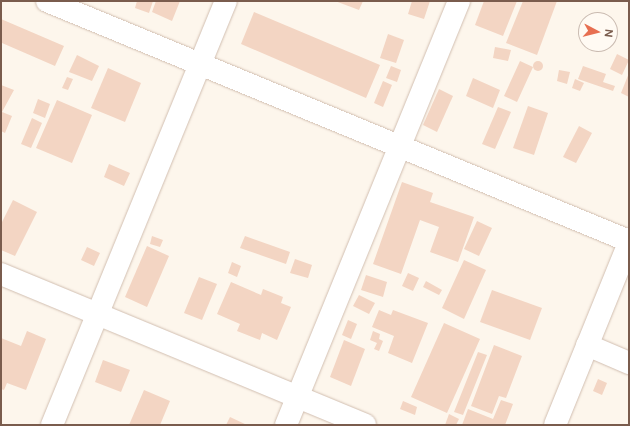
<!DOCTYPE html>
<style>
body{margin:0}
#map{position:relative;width:630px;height:426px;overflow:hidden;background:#fdf6ec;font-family:"DM Sans",sans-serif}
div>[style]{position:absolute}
.building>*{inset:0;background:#f3d5c3}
.round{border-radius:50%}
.roads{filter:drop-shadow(0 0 1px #d1beb0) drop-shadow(0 0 1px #d1beb0)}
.street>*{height:22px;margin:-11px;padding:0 11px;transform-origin:11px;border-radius:11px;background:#fff}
span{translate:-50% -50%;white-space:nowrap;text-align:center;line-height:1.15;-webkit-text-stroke:4px #fffaf3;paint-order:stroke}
.frame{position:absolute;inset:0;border:2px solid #7a5c4d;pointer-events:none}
.north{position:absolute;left:578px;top:12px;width:40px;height:40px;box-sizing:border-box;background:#fffaf3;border:1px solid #cabbb1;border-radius:50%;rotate:97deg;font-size:11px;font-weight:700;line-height:16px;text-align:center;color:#7a5c4d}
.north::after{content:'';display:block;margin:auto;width:14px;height:18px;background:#e76f51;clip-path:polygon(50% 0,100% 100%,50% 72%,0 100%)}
</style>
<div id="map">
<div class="building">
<div style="clip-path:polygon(137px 1px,153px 1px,149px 13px,135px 8px)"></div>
<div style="clip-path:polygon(156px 1px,180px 1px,172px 21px,152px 12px)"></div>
<div style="clip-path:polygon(335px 1px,363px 1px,359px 10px)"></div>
<div style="clip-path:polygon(412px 1px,430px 1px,424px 19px,408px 14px)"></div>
<div style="clip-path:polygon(484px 1px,517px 1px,503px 36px,475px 25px)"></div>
<div style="clip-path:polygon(523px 1px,557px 1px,537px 55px,506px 43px)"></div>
<div style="clip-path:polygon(254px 12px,380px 65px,366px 98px,241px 44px)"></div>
<div style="clip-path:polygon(1px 19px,64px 46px,55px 66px,2px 43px,1px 46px)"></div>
<div style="clip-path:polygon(388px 34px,404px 40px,396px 63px,380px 58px)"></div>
<div style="clip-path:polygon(495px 47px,511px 50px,508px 61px,493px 58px)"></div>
<div style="clip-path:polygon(617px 54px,629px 60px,622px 75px,610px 69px)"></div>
<div style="clip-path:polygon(77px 55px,99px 66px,92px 81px,69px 72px)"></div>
<div class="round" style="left:533px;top:61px;width:10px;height:10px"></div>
<div style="clip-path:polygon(520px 61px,533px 67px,517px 102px,504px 96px)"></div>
<div style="clip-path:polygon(391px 66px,401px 70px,397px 82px,386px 78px)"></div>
<div style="clip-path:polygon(583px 66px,606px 74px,603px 82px,615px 86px,613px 91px,578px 79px)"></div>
<div style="clip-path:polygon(108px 68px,141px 83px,125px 122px,91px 108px)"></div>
<div style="clip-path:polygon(559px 70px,570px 72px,567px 84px,557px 81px)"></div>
<div style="clip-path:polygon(629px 73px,629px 97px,621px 93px)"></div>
<div style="clip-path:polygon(67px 77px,73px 79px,68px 90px,62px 88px)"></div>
<div style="clip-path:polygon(473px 78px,500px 90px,493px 108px,466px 96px)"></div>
<div style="clip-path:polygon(575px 79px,584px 83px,580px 91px,572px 88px)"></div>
<div style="clip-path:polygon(383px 81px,392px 85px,383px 107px,374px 103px)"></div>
<div style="clip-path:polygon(1px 85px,14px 90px,2px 112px,12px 116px,5px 133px,1px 131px)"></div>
<div style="clip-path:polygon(439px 89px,453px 96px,437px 132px,423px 125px)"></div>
<div style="clip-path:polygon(38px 99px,50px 104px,45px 118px,33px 113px)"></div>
<div style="clip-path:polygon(57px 100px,92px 115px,72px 163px,36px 148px)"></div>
<div style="clip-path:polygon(528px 106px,548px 113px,534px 155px,513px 148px)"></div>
<div style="clip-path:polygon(498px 107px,511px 112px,495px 149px,482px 144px)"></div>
<div style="clip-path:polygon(32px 118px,42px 123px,31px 148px,21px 144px)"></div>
<div style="clip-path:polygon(579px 126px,592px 133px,576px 163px,563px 157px)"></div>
<div style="clip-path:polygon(109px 164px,130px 173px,124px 186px,104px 177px)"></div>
<div style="clip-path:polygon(402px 182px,433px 193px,430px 202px,474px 217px,458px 262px,430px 252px,439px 227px,420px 220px,401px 274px,373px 264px)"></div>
<div style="clip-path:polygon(13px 200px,37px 212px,15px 256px,1px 250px,1px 224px)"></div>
<div style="clip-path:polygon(477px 221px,492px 228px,479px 256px,464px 249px)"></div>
<div style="clip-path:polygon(152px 236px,163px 240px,160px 247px,150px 244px)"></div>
<div style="clip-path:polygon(245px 236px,290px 252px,286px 264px,240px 248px)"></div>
<div style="clip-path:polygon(147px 246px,169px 256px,147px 307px,125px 297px)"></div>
<div style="clip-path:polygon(87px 247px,100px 253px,94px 266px,81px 260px)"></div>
<div style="clip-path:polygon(295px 259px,312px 265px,308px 278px,290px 273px)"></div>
<div style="clip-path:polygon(464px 260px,486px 270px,464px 319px,442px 308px)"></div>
<div style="clip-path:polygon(232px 262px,241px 266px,237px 277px,228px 273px)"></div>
<div style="clip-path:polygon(408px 273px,419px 278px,413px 291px,402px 286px)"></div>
<div style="clip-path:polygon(366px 275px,387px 282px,383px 297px,361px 290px)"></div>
<div style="clip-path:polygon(199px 277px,217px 284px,202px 320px,184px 313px)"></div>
<div style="clip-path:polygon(426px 281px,442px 290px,439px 295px,423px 287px)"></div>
<div style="clip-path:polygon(231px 282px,261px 295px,263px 289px,283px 297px,281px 303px,291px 307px,277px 340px,262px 333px,260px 340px,237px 331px,240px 324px,217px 314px)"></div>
<div style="clip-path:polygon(492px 290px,542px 308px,530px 340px,480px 322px)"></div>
<div style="clip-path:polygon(359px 295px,375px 303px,369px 314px,353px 306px)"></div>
<div style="clip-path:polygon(379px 310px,391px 315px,393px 310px,428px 323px,412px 363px,388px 353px,394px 336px,372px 327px)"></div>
<div style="clip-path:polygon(348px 320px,357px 324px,351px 339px,342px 335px)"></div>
<div style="clip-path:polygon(444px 323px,480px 339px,447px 413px,411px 397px)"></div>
<div style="clip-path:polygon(27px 331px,46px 339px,26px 390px,7px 383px,4px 390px,1px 389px,1px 338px,21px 346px)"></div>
<div style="clip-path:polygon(373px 331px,380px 334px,379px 339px,383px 341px,379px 351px,374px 349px,377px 343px,370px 340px)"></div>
<div style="clip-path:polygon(344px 340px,365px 349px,351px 386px,330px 377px)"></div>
<div style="clip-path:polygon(494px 345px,522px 356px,506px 398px,499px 396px,492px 414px,471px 406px)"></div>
<div style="clip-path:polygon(478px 352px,487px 355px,463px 415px,454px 412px)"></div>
<div style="clip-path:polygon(103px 360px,130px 370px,121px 392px,95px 382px)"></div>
<div style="clip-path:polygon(598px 379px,607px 383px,602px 395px,593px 391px)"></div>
<div style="clip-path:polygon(144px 390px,170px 401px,160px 425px,129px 425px)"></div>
<div style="clip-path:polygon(501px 400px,513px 404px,505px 425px,462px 425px,468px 409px,493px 419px)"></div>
<div style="clip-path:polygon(403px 401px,417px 407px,415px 415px,400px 409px)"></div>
<div style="clip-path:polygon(449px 414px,459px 419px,456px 425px,445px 425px)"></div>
<div style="clip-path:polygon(230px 417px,247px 425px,226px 425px)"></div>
</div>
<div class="roads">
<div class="street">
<div style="left:47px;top:1px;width:630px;rotate:22.41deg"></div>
<div style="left:1px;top:274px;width:394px;rotate:22.5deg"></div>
<div style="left:587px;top:345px;width:46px;rotate:23.2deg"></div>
<div style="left:52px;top:425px;width:458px;rotate:-67.7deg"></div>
<div style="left:286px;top:425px;width:458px;rotate:-67.8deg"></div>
<div style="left:555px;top:425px;width:196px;rotate:-67.9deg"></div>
</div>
</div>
<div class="frame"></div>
<div class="north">N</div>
</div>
